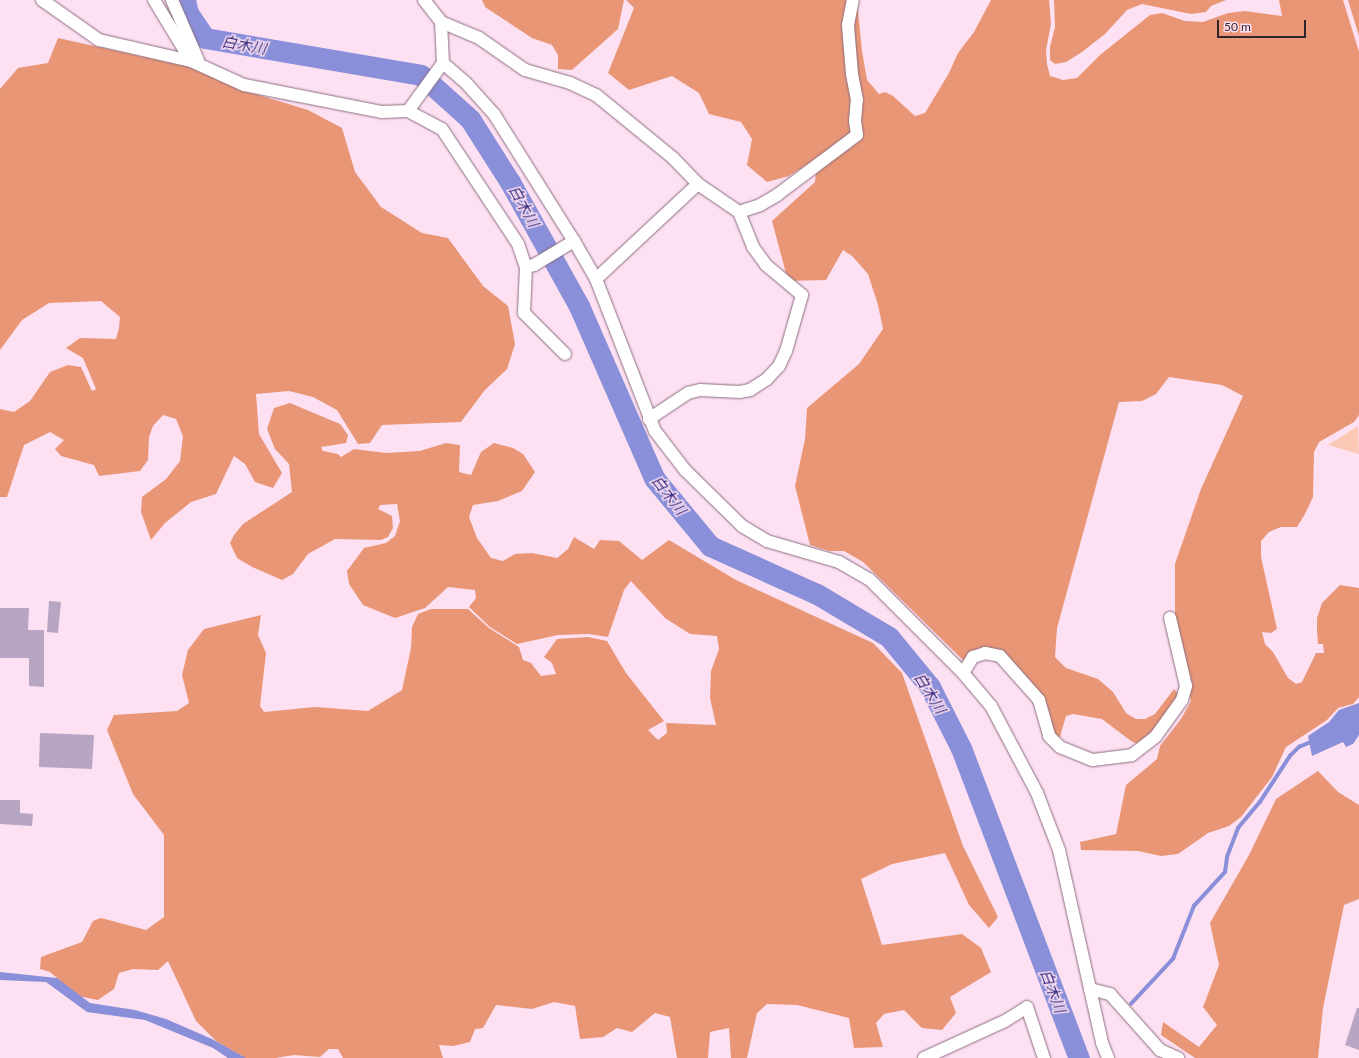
<!DOCTYPE html>
<meta charset="utf-8">
<style>
body{margin:0}
#map{position:relative;width:1359px;height:1058px;overflow:hidden;background:#fde1f2;font-family:Lato,"Noto Sans JP",sans-serif}
div>[style]{position:absolute}
.green>*{inset:0;background:#fcc9b6}
.forest>*{inset:0;background:#e99676}
.water>*{inset:0;background:#8a8fd9}
.stream>*{height:3.5px;margin:-1.75px;padding:0 1.75px;transform-origin:1.75px;border-radius:1.75px;background:#8a8fd9}
.river>*{height:21px;margin:-10.5px;padding:0 10.5px;transform-origin:10.5px;border-radius:10.5px;background:#8a8fd9}
.building>*{inset:0;background:#b7a5c4}
.roads{filter:drop-shadow(0 0 1px #8c6d80) drop-shadow(0 0 1px #8c6d80)}
.street>*{height:12px;margin:-6px;padding:0 6px;transform-origin:6px;border-radius:6px;background:#fff}
span{translate:-50% -50%;white-space:nowrap;text-align:center;line-height:1.15;-webkit-text-stroke:3px #fde1f2;paint-order:stroke}
.water-label{font-size:15px;color:#312a80;font-style:italic}
.scale{position:absolute;left:1217px;top:20px;width:89px;height:18px;box-sizing:border-box;border:2px solid #31252c;border-top:0;padding-left:5px;font-size:12px;line-height:14px;white-space:nowrap;color:#31252c;-webkit-text-stroke:3px #fde1f2;paint-order:stroke}
</style>
<div id="map">
<div class="green">
<div style="clip-path:polygon(1358px 426px,1359px 454px,1328px 445px)"></div>
</div>
<div class="forest">
<div style="clip-path:polygon(482px 0,624px 0,618px 29px,572px 70px,558px 69px,558px 55px,552px 45px,532px 38px,485px 7px)"></div>
<div style="clip-path:polygon(626px 0,851px 0,855px 133px,789px 176px,767px 182px,747px 165px,752px 139px,741px 122px,709px 114px,699px 93px,672px 76px,629px 90px,608px 73px,634px 8px)"></div>
<div style="clip-path:polygon(991px 0,1049px 0,1051px 24px,1046px 50px,1047px 64px,1050px 76px,1063px 80px,1077px 78px,1100px 55px,1150px 15px,1162px 13px,1185px 21px,1203px 22px,1228px 13px,1245px 11px,1282px 16px,1279px 0,1343px 0,1359px 52px,1359px 415px,1354px 422px,1319px 442px,1314px 452px,1313px 497px,1305px 514px,1297px 527px,1281px 527px,1269px 532px,1261px 541px,1261px 557px,1277px 629px,1271px 633px,1262px 632px,1265px 644px,1273px 652px,1288px 678px,1296px 684px,1302px 682px,1316px 653px,1324px 653px,1323px 644px,1318px 644px,1317px 630px,1317px 618px,1322px 603px,1340px 585px,1359px 588px,1359px 697px,1353px 704px,1338px 708px,1327px 720px,1286px 747px,1272px 777px,1241px 817px,1229px 826px,1208px 833px,1178px 854px,1161px 856px,1138px 851px,1081px 850px,1080px 842px,1116px 834px,1126px 785px,1157px 759px,1160px 746px,1181px 719px,1191px 701px,1175px 617px,1175px 564px,1201px 489px,1243px 396px,1222px 385px,1169px 377px,1156px 394px,1142px 401px,1119px 402px,1057px 628px,1055px 657px,1066px 668px,1098px 679px,1113px 692px,1126px 713px,1136px 719px,1145px 719px,1155px 714px,1174px 689px,1181px 697px,1148px 749px,1131px 741px,1102px 719px,1073px 714px,1066px 716px,1059px 740px,1050px 732px,1046px 707px,999px 653px,964px 661px,863px 562px,844px 551px,829px 551px,810px 545px,795px 486px,805px 439px,807px 408px,859px 364px,883px 329px,878px 305px,868px 274px,852px 256px,843px 250px,826px 280px,788px 281px,772px 221px,815px 182px,816px 170px,860px 135px,851px 24px,857px 1px,862px 51px,867px 80px,879px 94px,885px 92px,893px 96px,915px 116px,925px 113px,949px 73px,958px 53px,974px 32px)"></div>
<div style="clip-path:polygon(1054px 0,1226px 0,1211px 6px,1206px 12px,1191px 14px,1142px 4px,1127px 10px,1105px 34px,1082px 52px,1066px 62px,1055px 64px,1050px 60px,1050px 47px,1055px 27px)"></div>
<div style="clip-path:polygon(1348px 0,1359px 0,1359px 36px)"></div>
<div style="clip-path:polygon(58px 38px,190px 67px,249px 92px,308px 110px,342px 128px,355px 172px,381px 207px,422px 233px,448px 238px,483px 286px,508px 306px,515px 344px,507px 369px,484px 391px,461px 422px,382px 425px,370px 443px,358px 444px,337px 410px,313px 397px,289px 391px,256px 394px,259px 434px,282px 473px,273px 488px,255px 482px,245px 464px,234px 456px,216px 494px,191px 502px,165px 523px,151px 540px,141px 512px,142px 497px,166px 479px,180px 461px,183px 436px,176px 419px,163px 415px,153px 426px,149px 437px,148px 460px,140px 471px,99px 476px,94px 465px,61px 456px,55px 449px,64px 440px,50px 432px,24px 445px,7px 497px,0 497px,0 409px,14px 412px,30px 401px,50px 372px,68px 365px,81px 367px,92px 391px,96px 389px,83px 358px,66px 348px,80px 338px,116px 339px,119px 328px,120px 317px,101px 301px,49px 303px,22px 320px,0 350px,0 89px,18px 68px,48px 63px)"></div>
<div style="clip-path:polygon(290px 403px,340px 424px,348px 435px,346px 443px,321px 447px,323px 451px,338px 454px,341px 457px,354px 449px,386px 453px,420px 451px,446px 443px,460px 445px,459px 472px,471px 475px,481px 452px,494px 443px,513px 448px,523px 454px,535px 472px,522px 491px,498px 501px,473px 505px,469px 517px,477px 538px,491px 558px,503px 561px,515px 554px,532px 553px,557px 558px,568px 549px,574px 537px,594px 549px,600px 540px,619px 541px,642px 560px,669px 540px,736px 580px,873px 643px,902px 673px,963px 846px,998px 917px,989px 928px,969px 905px,945px 853px,892px 864px,861px 879px,882px 945px,962px 934px,981px 948px,991px 972px,950px 997px,956px 1013px,942px 1030px,922px 1028px,904px 1010px,884px 1014px,876px 1023px,883px 1047px,854px 1048px,849px 1018px,797px 1005px,767px 1004px,757px 1013px,747px 1058px,731px 1058px,729px 1028px,710px 1032px,708px 1058px,677px 1058px,670px 1017px,655px 1013px,632px 1032px,617px 1028px,603px 1037px,580px 1039px,575px 1006px,554px 1002px,532px 1009px,496px 1005px,483px 1028px,475px 1029px,470px 1042px,453px 1046px,439px 1045px,443px 1058px,343px 1058px,338px 1049px,329px 1049px,320px 1057px,294px 1055px,275px 1058px,245px 1058px,216px 1041px,196px 1021px,168px 961px,158px 970px,133px 969px,119px 973px,114px 989px,98px 1000px,78px 996px,50px 972px,40px 969px,41px 957px,82px 942px,93px 921px,101px 918px,146px 930px,164px 917px,164px 835px,133px 794px,107px 730px,114px 715px,177px 711px,189px 703px,182px 675px,188px 650px,204px 629px,261px 615px,258px 635px,266px 653px,260px 706px,264px 712px,315px 707px,368px 711px,402px 690px,411px 648px,412px 627px,418px 614px,431px 609px,468px 609px,489px 628px,519px 647px,523px 660px,531px 663px,541px 676px,556px 674px,552px 663px,544px 657px,557px 639px,588px 637px,607px 641px,626px 673px,664px 721px,648px 730px,658px 740px,667px 733px,666px 723px,716px 725px,710px 698px,711px 671px,719px 649px,717px 636px,690px 634px,665px 618px,631px 581px,624px 590px,608px 637px,589px 634px,558px 635px,517px 644px,490px 627px,469px 607px,476px 598px,475px 590px,448px 587px,425px 608px,395px 618px,363px 605px,349px 584px,347px 571px,364px 548px,386px 543px,395px 536px,400px 521px,397px 504px,380px 505px,378px 509px,392px 516px,393px 528px,388px 537px,381px 540px,335px 539px,308px 554px,293px 574px,282px 580px,252px 567px,237px 558px,230px 543px,234px 535px,243px 524px,292px 492px,289px 464px,275px 449px,267px 429px,274px 408px)"></div>
<div style="clip-path:polygon(1318px 771px,1338px 792px,1359px 805px,1359px 899px,1344px 905px,1323px 1008px,1318px 1058px,1195px 1058px,1161px 1035px,1163px 1022px,1199px 1047px,1217px 1025px,1203px 1007px,1219px 965px,1210px 923px,1249px 855px,1276px 799px)"></div>
</div>
<div class="water">
<div style="clip-path:polygon(1359px 703px,1359px 735px,1353px 744px,1346px 747px,1343px 742px,1312px 756px,1308px 736px,1329px 722px,1339px 710px)"></div>
<div style="clip-path:polygon(0 972px,57px 978px,90px 1003px,135px 1010px,166px 1019px,212px 1039px,246px 1058px,228px 1058px,213px 1048px,145px 1020px,87px 1012px,46px 982px,0 980px)"></div>
</div>
<div class="stream">
<div style="left:1131px;top:1004px;width:62px;rotate:-47deg"></div>
<div style="left:1173px;top:959px;width:57px;rotate:-68.4deg"></div>
<div style="left:1194px;top:906px;width:46px;rotate:-47.6deg"></div>
<div style="left:1225px;top:872px;width:15px;rotate:-82deg"></div>
<div style="left:1227px;top:857px;width:31px;rotate:-69deg"></div>
<div style="left:1238px;top:828px;width:34px;rotate:-50deg"></div>
<div style="left:1260px;top:802px;width:55px;rotate:-56.9deg"></div>
<div style="left:1290px;top:756px;width:13px;rotate:-45deg"></div>
<div style="left:1299px;top:747px;width:15px;rotate:-23deg"></div>
</div>
<div class="river">
<div style="left:185px;top:0;width:13px;rotate:77deg"></div>
<div style="left:188px;top:13px;width:30px;rotate:56deg"></div>
<div style="left:205px;top:38px;width:219px;rotate:9.7deg"></div>
<div style="left:421px;top:75px;width:66px;rotate:41.9deg"></div>
<div style="left:470px;top:119px;width:75px;rotate:57.6deg"></div>
<div style="left:510px;top:182px;width:142px;rotate:60.9deg"></div>
<div style="left:579px;top:306px;width:188px;rotate:66.4deg"></div>
<div style="left:654px;top:478px;width:88px;rotate:50.5deg"></div>
<div style="left:710px;top:546px;width:117px;rotate:24.2deg"></div>
<div style="left:817px;top:594px;width:84px;rotate:30.8deg"></div>
<div style="left:889px;top:637px;width:65px;rotate:50.6deg"></div>
<div style="left:930px;top:687px;width:68px;rotate:63.1deg"></div>
<div style="left:961px;top:748px;width:332px;rotate:69.2deg"></div>
</div>
<div class="building">
<div style="clip-path:polygon(49px 601px,61px 602px,58px 633px,47px 632px)"></div>
<div style="clip-path:polygon(0 608px,29px 608px,28px 630px,44px 630px,44px 687px,29px 686px,29px 658px,0 658px)"></div>
<div style="clip-path:polygon(40px 733px,94px 735px,92px 769px,39px 767px)"></div>
<div style="clip-path:polygon(0 800px,20px 800px,20px 813px,33px 814px,32px 826px,0 824px)"></div>
<div style="clip-path:polygon(1357px 1008px,1359px 1008px,1359px 1050px,1345px 1045px)"></div>
</div>
<div class="roads">
<div class="street">
<div style="left:42px;top:0;width:70px;rotate:35.1deg"></div>
<div style="left:99px;top:40px;width:94px;rotate:12.9deg"></div>
<div style="left:191px;top:61px;width:58px;rotate:24.4deg"></div>
<div style="left:244px;top:85px;width:141px;rotate:11.1deg"></div>
<div style="left:382px;top:112px;width:26px;rotate:-2deg"></div>
<div style="left:408px;top:111px;width:38px;rotate:28deg"></div>
<div style="left:442px;top:129px;width:138px;rotate:56.5deg"></div>
<div style="left:518px;top:244px;width:24px;rotate:71deg"></div>
<div style="left:526px;top:267px;width:46px;rotate:92.5deg"></div>
<div style="left:524px;top:313px;width:58px;rotate:45deg"></div>
<div style="left:154px;top:0;width:71px;rotate:58.8deg"></div>
<div style="left:172px;top:0;width:65px;rotate:66.6deg"></div>
<div style="left:424px;top:0;width:28px;rotate:52deg"></div>
<div style="left:441px;top:22px;width:41px;rotate:22.8deg"></div>
<div style="left:479px;top:38px;width:56px;rotate:34.8deg"></div>
<div style="left:525px;top:70px;width:47px;rotate:16.1deg"></div>
<div style="left:570px;top:83px;width:29px;rotate:25deg"></div>
<div style="left:596px;top:95px;width:99px;rotate:39.3deg"></div>
<div style="left:673px;top:158px;width:36px;rotate:46deg"></div>
<div style="left:698px;top:184px;width:50px;rotate:34.3deg"></div>
<div style="left:739px;top:212px;width:38px;rotate:68deg"></div>
<div style="left:753px;top:247px;width:22px;rotate:54deg"></div>
<div style="left:766px;top:265px;width:47px;rotate:39.8deg"></div>
<div style="left:802px;top:295px;width:58px;rotate:105.9deg"></div>
<div style="left:786px;top:351px;width:17px;rotate:115deg"></div>
<div style="left:779px;top:366px;width:18px;rotate:133deg"></div>
<div style="left:767px;top:379px;width:20px;rotate:147deg"></div>
<div style="left:750px;top:390px;width:10px;rotate:169deg"></div>
<div style="left:740px;top:392px;width:40px;rotate:-177.1deg"></div>
<div style="left:700px;top:390px;width:12px;rotate:166deg"></div>
<div style="left:688px;top:393px;width:47px;rotate:146.3deg"></div>
<div style="left:443px;top:63px;width:30px;rotate:41deg"></div>
<div style="left:466px;top:83px;width:42px;rotate:47.9deg"></div>
<div style="left:494px;top:114px;width:150px;rotate:57.8deg"></div>
<div style="left:574px;top:241px;width:44px;rotate:59.9deg"></div>
<div style="left:596px;top:279px;width:163px;rotate:68.8deg"></div>
<div style="left:655px;top:431px;width:49px;rotate:52.4deg"></div>
<div style="left:685px;top:470px;width:80px;rotate:44.5deg"></div>
<div style="left:742px;top:526px;width:29px;rotate:31deg"></div>
<div style="left:767px;top:541px;width:75px;rotate:16.3deg"></div>
<div style="left:839px;top:562px;width:34px;rotate:30deg"></div>
<div style="left:869px;top:579px;width:133px;rotate:45deg"></div>
<div style="left:963px;top:673px;width:43px;rotate:49.7deg"></div>
<div style="left:991px;top:706px;width:98px;rotate:62.1deg"></div>
<div style="left:1037px;top:793px;width:61px;rotate:68.9deg"></div>
<div style="left:1059px;top:850px;width:198px;rotate:77.4deg"></div>
<div style="left:1102px;top:1043px;width:16px;rotate:68deg"></div>
<div style="left:408px;top:111px;width:59px;rotate:-53.9deg"></div>
<div style="left:443px;top:63px;width:41px;rotate:-92.8deg"></div>
<div style="left:739px;top:212px;width:22px;rotate:-18deg"></div>
<div style="left:760px;top:205px;width:20px;rotate:-30deg"></div>
<div style="left:777px;top:195px;width:100px;rotate:-36.9deg"></div>
<div style="left:857px;top:135px;width:14px;rotate:-98deg"></div>
<div style="left:855px;top:121px;width:21px;rotate:-85deg"></div>
<div style="left:857px;top:100px;width:26px;rotate:-101deg"></div>
<div style="left:852px;top:74px;width:49px;rotate:-94.7deg"></div>
<div style="left:848px;top:25px;width:25px;rotate:-79deg"></div>
<div style="left:526px;top:267px;width:8px;rotate:-14deg"></div>
<div style="left:534px;top:265px;width:47px;rotate:-31deg"></div>
<div style="left:596px;top:279px;width:139px;rotate:-43deg"></div>
<div style="left:963px;top:673px;width:19px;rotate:-58deg"></div>
<div style="left:973px;top:657px;width:13px;rotate:-18deg"></div>
<div style="left:985px;top:653px;width:15px;rotate:11deg"></div>
<div style="left:1000px;top:656px;width:59px;rotate:48.4deg"></div>
<div style="left:1039px;top:700px;width:37px;rotate:74deg"></div>
<div style="left:1049px;top:736px;width:16px;rotate:45deg"></div>
<div style="left:1060px;top:747px;width:35px;rotate:22deg"></div>
<div style="left:1093px;top:760px;width:39px;rotate:-7deg"></div>
<div style="left:1132px;top:755px;width:31px;rotate:-38deg"></div>
<div style="left:1156px;top:736px;width:44px;rotate:-54.2deg"></div>
<div style="left:1182px;top:700px;width:15px;rotate:-74deg"></div>
<div style="left:1186px;top:686px;width:70px;rotate:-103.2deg"></div>
<div style="left:1090px;top:989px;width:21px;rotate:14deg"></div>
<div style="left:1110px;top:994px;width:75px;rotate:48.2deg"></div>
<div style="left:1160px;top:1050px;width:20px;rotate:24deg"></div>
<div style="left:924px;top:1058px;width:89px;rotate:-24.6deg"></div>
<div style="left:1005px;top:1021px;width:26px;rotate:-32deg"></div>
<div style="left:1027px;top:1007px;width:54px;rotate:71.6deg"></div>
</div>
</div>
<div class="water-label">
<span style="left:244px;top:45px;rotate:10deg">白木川</span>
<span style="left:524px;top:206px;rotate:61deg">白木川</span>
<span style="left:669px;top:495px;rotate:52deg">白木川</span>
<span style="left:930px;top:693px;rotate:58deg">白木川</span>
<span style="left:1053px;top:991px;rotate:69deg">白木川</span>
</div>
<div class="scale">50 m</div>
</div>
